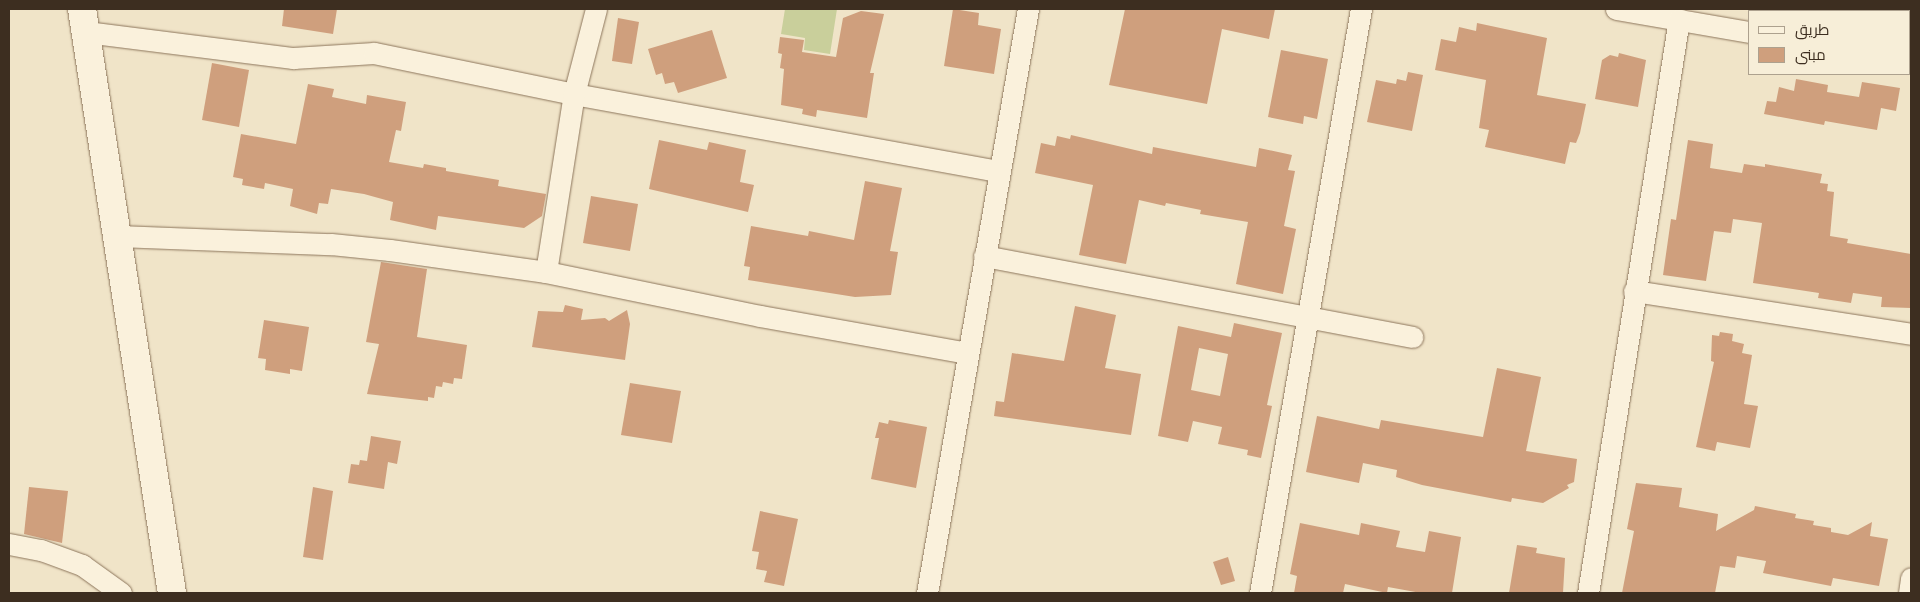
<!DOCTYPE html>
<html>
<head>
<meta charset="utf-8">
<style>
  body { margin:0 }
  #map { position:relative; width:1920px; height:602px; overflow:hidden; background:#f0e4c8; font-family:"Zilla Slab",Cairo,serif }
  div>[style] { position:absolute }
  .green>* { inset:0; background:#c9cf9b }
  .building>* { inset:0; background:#cf9f7d }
  .roads { filter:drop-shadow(0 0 1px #8d765c) drop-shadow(0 0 1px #8d765c) }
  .street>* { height:21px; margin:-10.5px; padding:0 10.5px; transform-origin:10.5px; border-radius:10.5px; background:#faf1dc }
  .secondary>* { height:28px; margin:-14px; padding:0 14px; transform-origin:14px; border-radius:14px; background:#faf1dc }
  span { translate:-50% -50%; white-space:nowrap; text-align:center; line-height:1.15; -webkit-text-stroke:4px #f7eed8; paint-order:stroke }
  .frame { position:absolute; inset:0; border:10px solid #3d2e20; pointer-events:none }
  .legend { position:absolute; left:1748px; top:10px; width:162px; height:65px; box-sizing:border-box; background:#f7eed8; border:1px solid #ada18e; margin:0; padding:6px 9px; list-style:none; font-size:15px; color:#3d2e20 }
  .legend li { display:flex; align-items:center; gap:10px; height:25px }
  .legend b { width:25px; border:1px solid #ada18e }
</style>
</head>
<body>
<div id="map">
  <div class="green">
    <i style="clip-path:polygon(785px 9px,837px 9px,830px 54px,804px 50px,805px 38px,781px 34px)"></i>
  </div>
  <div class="building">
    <i style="clip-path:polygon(284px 9px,337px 9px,333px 34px,282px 26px)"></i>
    <i style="clip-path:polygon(953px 9px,979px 13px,978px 25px,1001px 29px,994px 74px,944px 66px)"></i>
    <i style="clip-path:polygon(1125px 9px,1275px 9px,1269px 39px,1222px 29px,1207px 104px,1109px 85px)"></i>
    <i style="clip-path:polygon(861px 11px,884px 14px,870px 73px,874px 73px,867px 118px,817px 110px,816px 117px,802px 114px,803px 109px,781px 105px,784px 69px,780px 68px,782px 54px,778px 53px,780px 37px,804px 40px,802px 52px,836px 57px,843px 18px)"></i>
    <i style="clip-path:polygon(618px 18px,639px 22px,632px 64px,612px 61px)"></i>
    <i style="clip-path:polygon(1477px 23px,1547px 38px,1537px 95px,1586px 104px,1580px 133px,1576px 143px,1570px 142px,1565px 164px,1485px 147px,1489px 130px,1479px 128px,1486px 80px,1435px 70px,1441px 39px,1456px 42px,1459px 27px,1476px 31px)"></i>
    <i style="clip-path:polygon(712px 30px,727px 78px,678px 93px,674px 82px,665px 84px,662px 73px,656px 75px,648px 49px)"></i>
    <i style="clip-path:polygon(1281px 50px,1328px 59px,1317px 119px,1304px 116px,1303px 124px,1268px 117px)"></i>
    <i style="clip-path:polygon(1619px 53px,1646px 60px,1638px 107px,1595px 99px,1602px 60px,1610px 55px,1618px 57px)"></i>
    <i style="clip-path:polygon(212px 63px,249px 70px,239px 127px,202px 120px)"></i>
    <i style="clip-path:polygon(1408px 72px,1423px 75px,1412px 131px,1367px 122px,1376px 80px,1396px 84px,1397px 79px,1406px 81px)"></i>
    <i style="clip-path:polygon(1796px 79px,1828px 85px,1827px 92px,1859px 97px,1862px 82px,1900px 88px,1896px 111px,1881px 108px,1877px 130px,1825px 121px,1824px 125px,1764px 114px,1767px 101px,1776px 102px,1779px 87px,1794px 91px)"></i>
    <i style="clip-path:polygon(308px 84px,334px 89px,332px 97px,366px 104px,367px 95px,406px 102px,401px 131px,396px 130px,389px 162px,423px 168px,424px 164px,446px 168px,446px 171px,499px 180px,498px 186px,546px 194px,542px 216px,524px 228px,438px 216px,436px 230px,390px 220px,393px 202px,364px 194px,331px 189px,328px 204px,319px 203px,317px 214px,290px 206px,293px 189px,265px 183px,264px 189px,242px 185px,243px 179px,233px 177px,241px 134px,296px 144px)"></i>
    <i style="clip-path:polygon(1071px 135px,1152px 154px,1153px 147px,1256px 167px,1259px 148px,1292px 155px,1288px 170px,1295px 171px,1284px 226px,1296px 229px,1283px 294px,1236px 284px,1248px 222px,1200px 214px,1201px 210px,1166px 203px,1165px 206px,1139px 200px,1126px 264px,1079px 255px,1093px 185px,1035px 173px,1041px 143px,1055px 146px,1057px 136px,1070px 139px)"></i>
    <i style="clip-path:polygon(659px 140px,707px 150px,709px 142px,746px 150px,740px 182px,754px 185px,748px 212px,649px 189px)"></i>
    <i style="clip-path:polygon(1688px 140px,1713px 144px,1710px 168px,1742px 173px,1744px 164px,1765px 167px,1765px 164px,1822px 174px,1820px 183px,1828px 184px,1827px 191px,1834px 192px,1830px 236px,1848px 239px,1847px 243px,1911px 254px,1911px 308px,1881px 307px,1882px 297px,1853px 293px,1851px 303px,1818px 298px,1819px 293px,1753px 283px,1762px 223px,1733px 219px,1731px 233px,1714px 231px,1706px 281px,1663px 275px,1671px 219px,1676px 220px)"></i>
    <i style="clip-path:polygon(865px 181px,902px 188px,890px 251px,898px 252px,891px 295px,855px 297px,748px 280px,750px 267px,744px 266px,751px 226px,808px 236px,809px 231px,854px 240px)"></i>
    <i style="clip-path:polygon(591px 196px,638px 204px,630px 251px,583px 243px)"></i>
    <i style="clip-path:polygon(381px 262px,427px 269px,417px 337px,467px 345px,462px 379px,454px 378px,453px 384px,443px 382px,442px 387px,436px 386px,434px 398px,428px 397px,428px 401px,367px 394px,379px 344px,366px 342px)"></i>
    <i style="clip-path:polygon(565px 305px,583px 309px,581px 320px,605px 318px,609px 321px,627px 310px,630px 324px,625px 360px,532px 347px,538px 311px,563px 312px)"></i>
    <i style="clip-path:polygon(1075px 306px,1116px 315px,1105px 368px,1141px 374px,1131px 435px,994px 416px,996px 401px,1004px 402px,1012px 353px,1064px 361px)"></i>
    <i style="clip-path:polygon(264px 320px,309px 327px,302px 371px,290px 369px,290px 374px,265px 370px,266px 359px,258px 358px)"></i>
    <i style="clip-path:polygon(evenodd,1234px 323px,1282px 333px,1267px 405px,1272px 406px,1261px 458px,1247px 455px,1248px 450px,1218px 444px,1222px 427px,1193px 421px,1188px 442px,1158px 436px,1178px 326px,1231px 337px,1234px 323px,1199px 348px,1228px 354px,1220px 396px,1191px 390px,1199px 348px)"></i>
    <i style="clip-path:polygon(1720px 332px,1733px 334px,1732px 341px,1744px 344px,1742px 353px,1752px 355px,1744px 404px,1758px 406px,1750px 448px,1717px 442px,1715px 451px,1696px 447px,1714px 362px,1711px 361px,1712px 335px,1719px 336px)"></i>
    <i style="clip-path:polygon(1497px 368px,1541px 377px,1526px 451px,1577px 459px,1574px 482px,1567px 485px,1569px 488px,1543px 503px,1512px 498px,1511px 502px,1422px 485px,1396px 477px,1397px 470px,1363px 463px,1359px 483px,1306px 472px,1317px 416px,1379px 429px,1381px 420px,1483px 437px)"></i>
    <i style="clip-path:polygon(630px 383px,681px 391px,672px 443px,621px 435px)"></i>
    <i style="clip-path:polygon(889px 420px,927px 427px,916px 488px,871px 479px,879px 438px,875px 438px,879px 422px,888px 424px)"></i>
    <i style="clip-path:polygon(371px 436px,401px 441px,397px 464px,388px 462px,384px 489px,348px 483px,351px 464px,359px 465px,360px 460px,367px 461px)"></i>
    <i style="clip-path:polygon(1636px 483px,1682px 488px,1679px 507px,1718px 514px,1716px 531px,1754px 510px,1755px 506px,1796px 514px,1795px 518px,1814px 521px,1813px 525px,1831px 528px,1831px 532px,1848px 535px,1872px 522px,1870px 536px,1888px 539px,1879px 586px,1833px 578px,1831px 586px,1763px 573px,1766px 561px,1737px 556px,1735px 568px,1720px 566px,1715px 593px,1622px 593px,1634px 531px,1627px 529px)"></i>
    <i style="clip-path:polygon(29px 487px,68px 491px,62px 543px,24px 534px)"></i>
    <i style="clip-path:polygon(313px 487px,333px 491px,323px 560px,303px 557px)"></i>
    <i style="clip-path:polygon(760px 511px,798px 519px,784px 586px,764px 582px,767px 571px,756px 569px,759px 552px,752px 551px)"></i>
    <i style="clip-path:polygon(1300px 523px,1359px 535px,1361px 523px,1400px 531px,1396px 547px,1425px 552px,1429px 531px,1461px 537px,1452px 593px,1421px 593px,1388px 587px,1387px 593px,1345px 584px,1343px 593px,1294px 593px,1297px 576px,1290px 574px)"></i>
    <i style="clip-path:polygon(1517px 545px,1537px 548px,1536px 553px,1565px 558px,1563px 593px,1509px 593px)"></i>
    <i style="clip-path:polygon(1228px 557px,1235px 581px,1221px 585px,1213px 562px)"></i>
  </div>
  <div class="roads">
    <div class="street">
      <i style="left:1616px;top:9px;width:135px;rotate:9.8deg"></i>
      <i style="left:1872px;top:11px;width:2px;rotate:-63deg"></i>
      <i style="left:86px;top:32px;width:209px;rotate:7.2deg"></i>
      <i style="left:293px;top:58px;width:81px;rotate:-3.5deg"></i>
      <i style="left:374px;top:53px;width:204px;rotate:11.6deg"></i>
      <i style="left:574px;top:94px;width:432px;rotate:10.3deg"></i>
      <i style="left:1909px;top:61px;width:2px"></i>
      <i style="left:118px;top:236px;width:213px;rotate:2.2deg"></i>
      <i style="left:331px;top:244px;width:59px;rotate:5.8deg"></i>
      <i style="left:390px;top:250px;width:158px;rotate:8deg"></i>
      <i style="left:546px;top:272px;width:218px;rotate:11.6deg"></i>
      <i style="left:760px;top:316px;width:211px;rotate:10.1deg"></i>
      <i style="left:984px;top:256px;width:436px;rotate:10.7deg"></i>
      <i style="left:546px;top:272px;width:180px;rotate:-81.1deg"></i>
      <i style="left:574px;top:94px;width:88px;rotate:-75.5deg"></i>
      <i style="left:1634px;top:291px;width:280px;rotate:8.8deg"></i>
      <i style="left:9px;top:544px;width:33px;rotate:11deg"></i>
      <i style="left:41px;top:550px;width:44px;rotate:20.1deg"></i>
      <i style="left:82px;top:565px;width:48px;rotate:35.7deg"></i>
      <i style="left:927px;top:593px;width:593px;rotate:-80.19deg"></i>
      <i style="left:1260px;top:593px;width:593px;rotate:-80.19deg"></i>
      <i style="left:1588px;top:593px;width:581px;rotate:-80.99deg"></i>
      <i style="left:1909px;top:593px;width:15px;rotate:-82deg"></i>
    </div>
    <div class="secondary">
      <i style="left:82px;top:9px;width:591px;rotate:81.24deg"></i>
    </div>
  </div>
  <div class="frame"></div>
  <ul class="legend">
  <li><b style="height:6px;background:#faf1dc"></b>طريق</li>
  <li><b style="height:14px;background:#cf9f7d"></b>مبنى</li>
  </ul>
</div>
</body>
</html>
